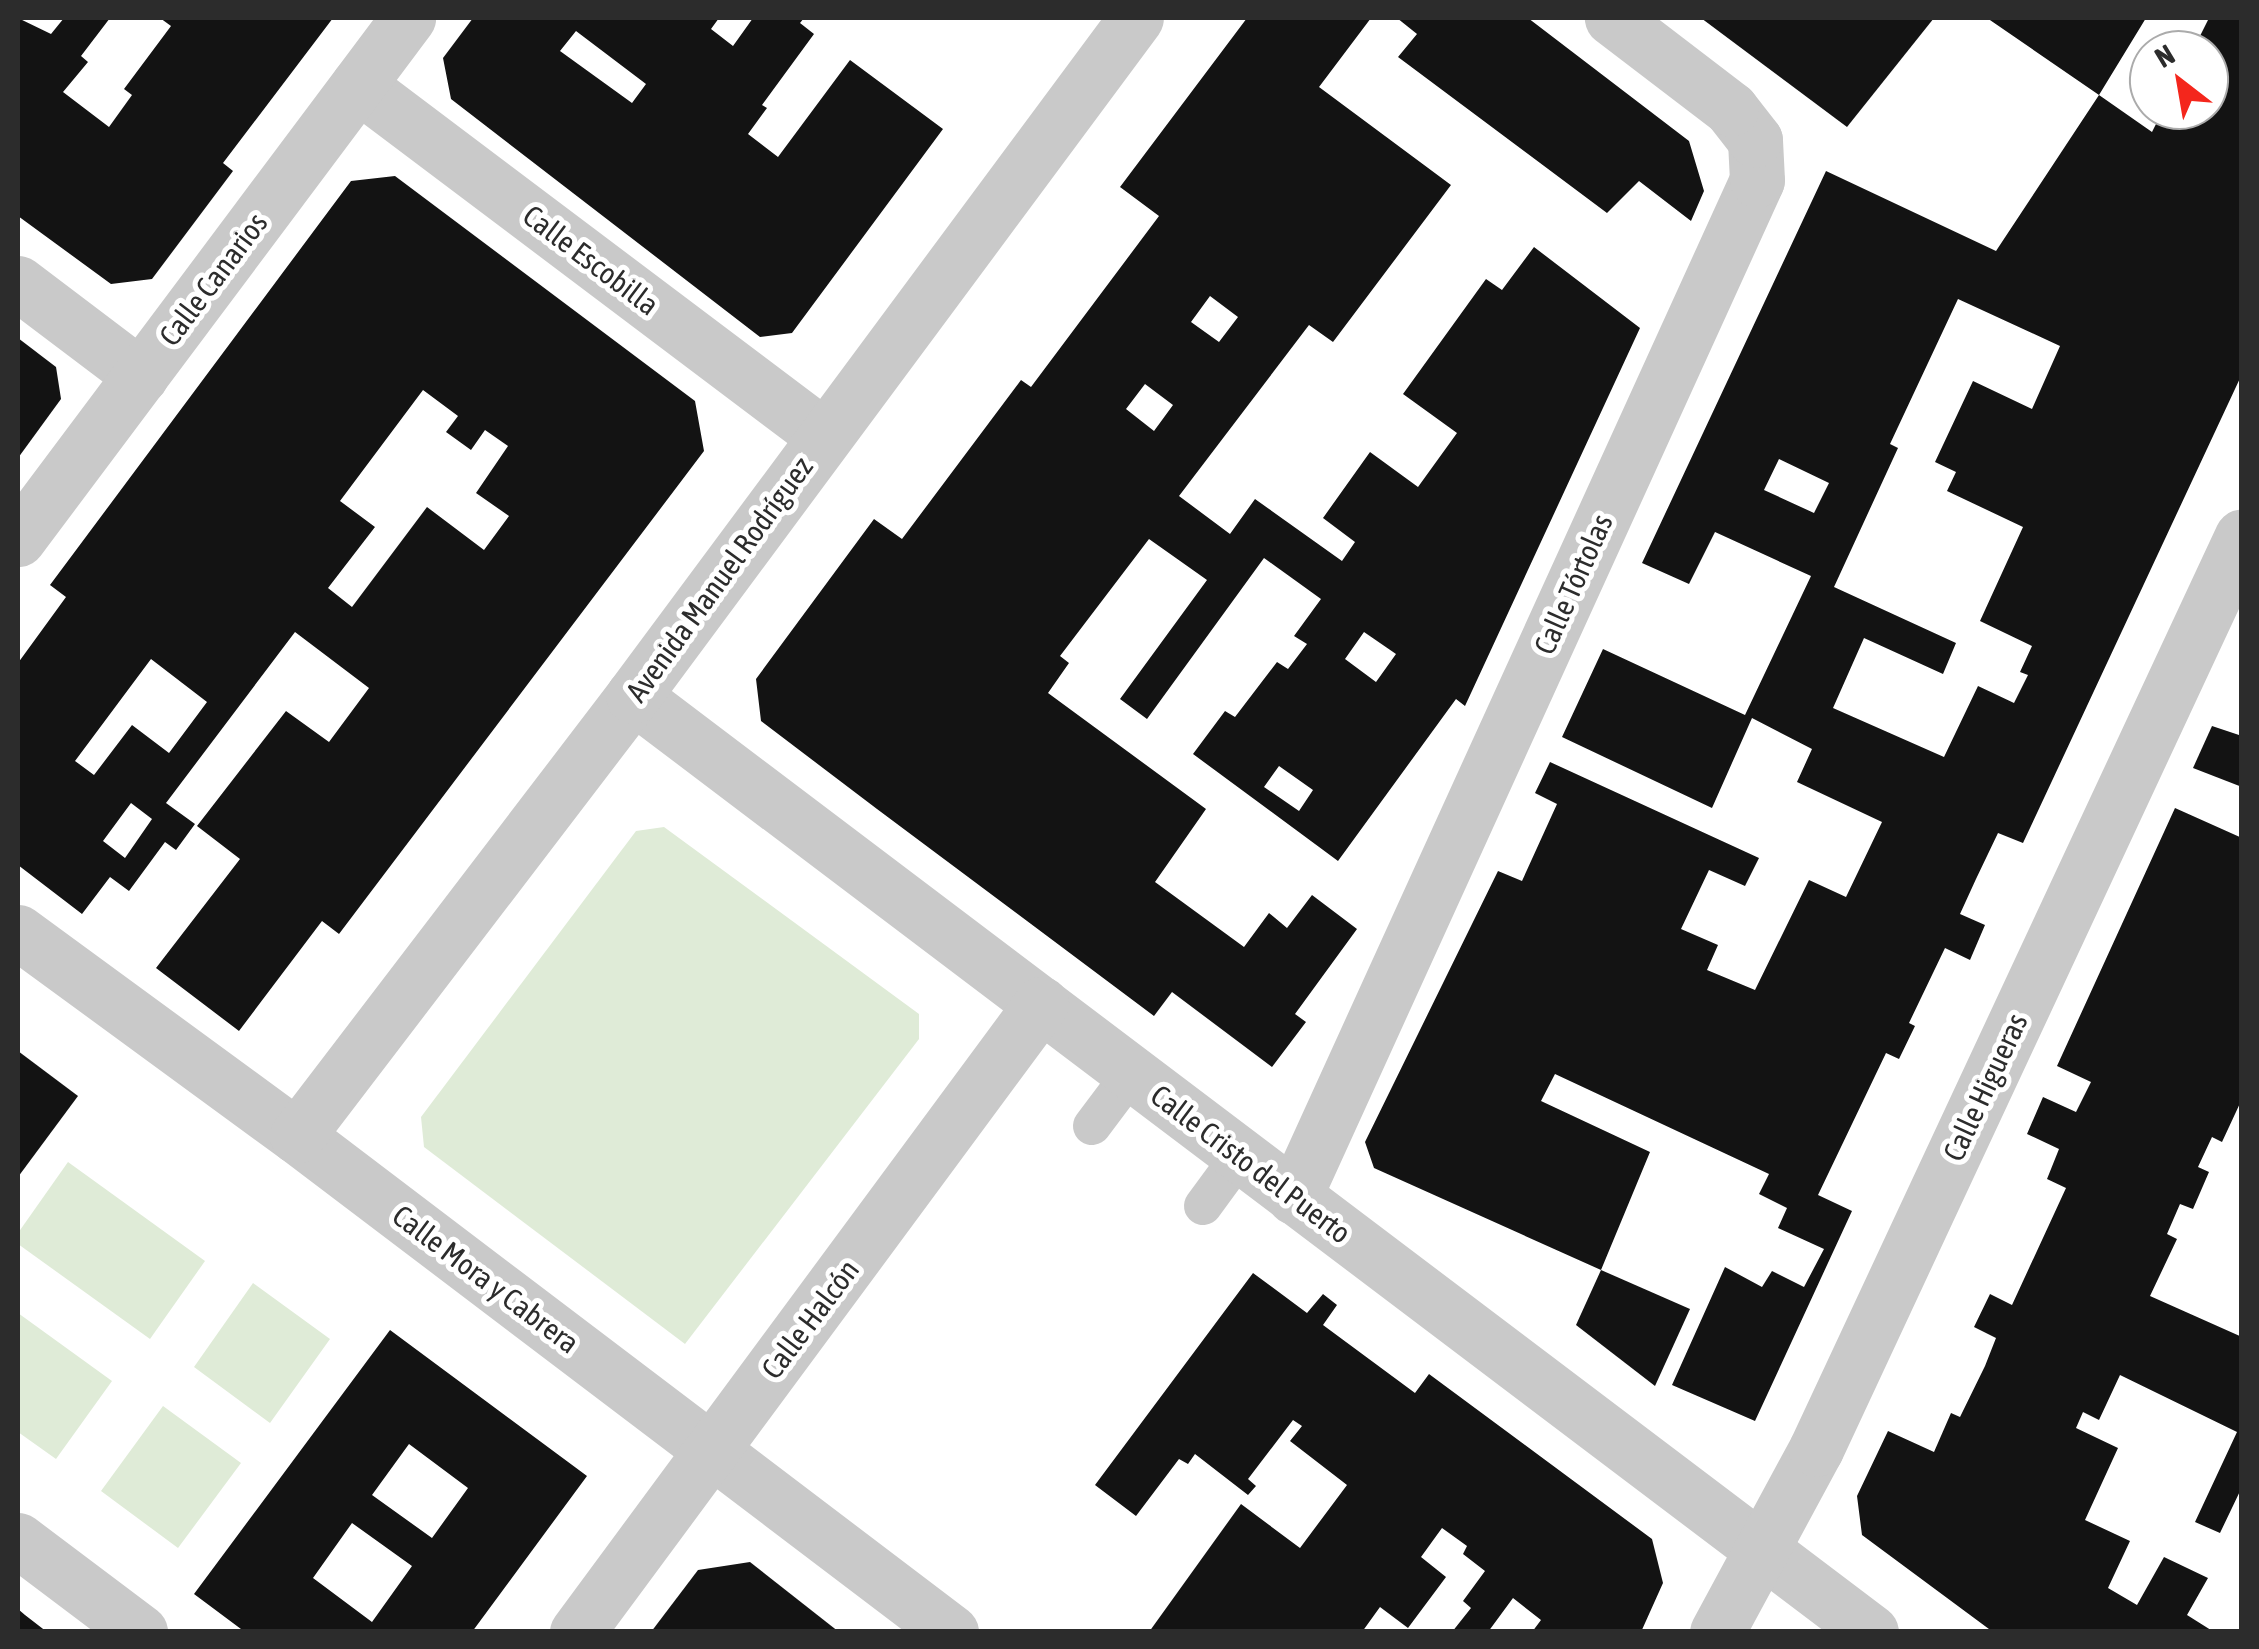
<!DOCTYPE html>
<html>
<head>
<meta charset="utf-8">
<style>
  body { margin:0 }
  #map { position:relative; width:2259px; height:1649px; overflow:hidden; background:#fff; font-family:"Asap Condensed",sans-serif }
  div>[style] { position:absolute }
  .green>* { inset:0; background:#dfebd7 }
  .building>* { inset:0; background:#131313 }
  .service>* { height:38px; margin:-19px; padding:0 19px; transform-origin:19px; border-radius:19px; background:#c9c9c9 }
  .minor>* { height:55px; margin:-27.5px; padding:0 27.5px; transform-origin:27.5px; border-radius:27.5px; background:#c9c9c9 }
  span { translate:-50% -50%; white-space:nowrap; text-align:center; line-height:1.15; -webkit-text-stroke:10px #fff; paint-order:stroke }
  .street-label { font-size:30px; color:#2c2c2c }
  .frame { position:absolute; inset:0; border:20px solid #2c2c2c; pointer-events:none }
  .north { position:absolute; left:2129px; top:30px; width:100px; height:100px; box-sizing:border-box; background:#fff; border:2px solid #ababab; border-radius:50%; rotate:329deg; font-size:28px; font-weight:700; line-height:40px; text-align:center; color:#2c2c2c }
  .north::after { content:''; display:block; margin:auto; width:35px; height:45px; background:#f4261c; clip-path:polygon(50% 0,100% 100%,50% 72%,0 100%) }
</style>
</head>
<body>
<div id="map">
  <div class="green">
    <i style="clip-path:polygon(664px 827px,919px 1014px,919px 1039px,685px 1344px,424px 1147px,421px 1117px,636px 831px)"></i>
    <i style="clip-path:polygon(68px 1162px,205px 1261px,150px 1339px,18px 1244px,18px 1233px)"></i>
    <i style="clip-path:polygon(253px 1283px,330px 1339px,270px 1423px,194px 1367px)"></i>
    <i style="clip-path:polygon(18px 1313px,112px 1381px,56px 1459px,18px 1432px)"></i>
    <i style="clip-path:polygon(163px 1406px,241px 1463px,178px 1548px,101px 1491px)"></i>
  </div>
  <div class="building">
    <i style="clip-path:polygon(18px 18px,51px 34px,64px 18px,110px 18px,81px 56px,88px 62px,63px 92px,109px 127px,132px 95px,124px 89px,171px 26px,160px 18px,333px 18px,223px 163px,233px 171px,152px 279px,111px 284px,18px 216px)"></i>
    <i style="clip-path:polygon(evenodd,473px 18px,719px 18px,711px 29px,733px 46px,753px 18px,804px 18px,800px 23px,814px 34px,762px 105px,767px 108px,748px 134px,778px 157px,850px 60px,943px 129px,792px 333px,760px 337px,451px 99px,443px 58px,473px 18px,576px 31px,646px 84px,632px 103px,560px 51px,576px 31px)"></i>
    <i style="clip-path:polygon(evenodd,1247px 18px,1371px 18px,1319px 87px,1451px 185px,1333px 342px,1309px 325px,1179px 496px,1230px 534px,1255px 499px,1342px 561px,1355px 542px,1323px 518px,1370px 452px,1418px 487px,1457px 433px,1403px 394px,1486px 279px,1502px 290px,1534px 247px,1640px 328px,1465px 706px,1456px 699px,1338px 861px,1193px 754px,1225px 711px,1235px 717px,1277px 662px,1288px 669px,1307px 644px,1294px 636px,1321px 599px,1264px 558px,1147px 719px,1120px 699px,1207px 580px,1149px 539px,1060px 656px,1069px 663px,1048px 693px,1206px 809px,1155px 882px,1244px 947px,1269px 913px,1287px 928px,1312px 895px,1357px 929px,1295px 1014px,1306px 1022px,1272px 1067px,1172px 992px,1154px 1016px,877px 809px,761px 721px,756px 679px,874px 519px,902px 539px,1021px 380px,1031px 387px,1159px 216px,1120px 187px,1247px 18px,1210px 296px,1238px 317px,1219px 342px,1191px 322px,1210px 296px,1247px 18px,1145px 384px,1173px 405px,1154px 431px,1126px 409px,1145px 384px,1247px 18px,1364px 632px,1396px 654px,1376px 682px,1345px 659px,1364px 632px,1247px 18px,1279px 766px,1313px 790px,1299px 811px,1264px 787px,1279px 766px)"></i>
    <i style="clip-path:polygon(1397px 18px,1528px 18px,1689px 141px,1704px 191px,1691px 221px,1639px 181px,1607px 213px,1398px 57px,1417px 34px)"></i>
    <i style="clip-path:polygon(1701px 18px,1934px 18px,1847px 127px)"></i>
    <i style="clip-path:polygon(evenodd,1987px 18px,2146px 18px,2099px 95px,2152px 132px,2163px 110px,2209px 110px,2209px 50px,2193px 50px,2209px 18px,2242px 18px,2242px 374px,2023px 843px,1998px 833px,1976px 879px,1960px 914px,1985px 925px,1970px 960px,1945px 948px,1909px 1023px,1915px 1026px,1899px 1059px,1886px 1053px,1818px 1195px,1852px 1211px,1755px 1421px,1672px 1385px,1725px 1267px,1762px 1287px,1772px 1271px,1804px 1287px,1824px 1249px,1778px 1228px,1787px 1208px,1759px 1194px,1769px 1174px,1555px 1074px,1541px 1101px,1650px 1152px,1601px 1270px,1374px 1168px,1365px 1142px,1498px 871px,1522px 881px,1557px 804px,1535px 793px,1550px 762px,1759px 858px,1745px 886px,1709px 870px,1681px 929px,1718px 945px,1707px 970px,1755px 990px,1809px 880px,1846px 897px,1882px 822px,1797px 782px,1812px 749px,1752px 718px,1712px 808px,1562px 737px,1603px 649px,1745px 715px,1811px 576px,1715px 532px,1689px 584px,1642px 563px,1826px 171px,1996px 251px,2099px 95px,1987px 18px,1958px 299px,2060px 346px,2032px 409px,1973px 381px,1935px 462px,1956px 472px,1947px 491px,2023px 527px,1980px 621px,2032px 646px,2020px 672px,2028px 675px,2014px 703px,1978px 686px,1944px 757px,1833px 708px,1864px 638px,1943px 674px,1956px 643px,1834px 587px,1898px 448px,1890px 444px,1958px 299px,1987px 18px,1779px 459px,1829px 483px,1814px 513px,1764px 490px,1779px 459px)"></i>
    <i style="clip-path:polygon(evenodd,395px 176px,695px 401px,704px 451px,339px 934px,322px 921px,239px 1031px,156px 968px,240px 859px,197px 826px,286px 711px,329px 742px,369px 688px,295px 632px,166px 803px,195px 824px,176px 850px,165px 842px,129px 891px,110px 877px,82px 914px,18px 865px,18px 663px,66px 597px,50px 585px,351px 181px,395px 176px,423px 390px,458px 416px,446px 432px,471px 450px,485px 430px,508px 446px,476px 493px,509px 516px,484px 550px,427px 507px,352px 607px,328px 588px,375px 527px,340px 501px,423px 390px,395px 176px,151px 659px,207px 702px,169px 753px,132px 725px,94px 775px,75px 761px,151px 659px,395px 176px,131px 803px,152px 819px,125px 858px,103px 841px,131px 803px)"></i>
    <i style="clip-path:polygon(18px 338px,56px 367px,61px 399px,18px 458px)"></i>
    <i style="clip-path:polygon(2212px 726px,2242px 736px,2242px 787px,2193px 768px)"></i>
    <i style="clip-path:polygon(2175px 808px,2242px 838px,2242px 1099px,2222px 1142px,2212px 1137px,2198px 1167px,2209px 1172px,2193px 1209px,2180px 1204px,2167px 1234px,2177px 1239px,2150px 1296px,2242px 1337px,2242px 1487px,2220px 1533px,2195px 1522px,2237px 1432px,2120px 1375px,2099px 1420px,2083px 1412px,2076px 1428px,2118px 1448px,2085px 1520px,2130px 1541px,2108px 1588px,2137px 1605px,2164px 1557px,2208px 1578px,2187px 1615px,2214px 1632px,1993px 1632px,1862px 1535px,1857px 1496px,1888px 1431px,1934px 1452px,1951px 1413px,1960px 1417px,1985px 1366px,1996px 1338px,1974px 1327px,1990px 1294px,2012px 1305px,2066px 1188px,2047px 1179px,2059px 1149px,2027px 1134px,2043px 1097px,2076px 1112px,2091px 1082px,2057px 1066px)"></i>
    <i style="clip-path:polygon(18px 1051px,78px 1096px,18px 1177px)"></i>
    <i style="clip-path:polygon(1601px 1270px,1690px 1309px,1655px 1386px,1576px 1325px)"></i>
    <i style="clip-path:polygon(1253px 1273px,1307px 1313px,1323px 1294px,1337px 1305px,1323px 1325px,1415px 1393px,1429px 1374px,1652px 1539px,1663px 1583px,1641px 1632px,1532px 1632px,1541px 1620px,1513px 1598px,1488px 1632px,1452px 1632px,1471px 1608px,1463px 1601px,1485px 1571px,1463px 1554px,1467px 1546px,1442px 1528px,1421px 1557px,1446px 1577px,1408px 1628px,1380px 1607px,1362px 1632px,1149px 1632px,1241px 1504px,1300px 1548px,1347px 1485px,1290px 1441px,1302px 1426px,1293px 1420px,1248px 1479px,1256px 1486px,1248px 1495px,1195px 1454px,1188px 1464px,1179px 1459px,1136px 1516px,1095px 1485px)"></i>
    <i style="clip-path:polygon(evenodd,390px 1330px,587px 1476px,472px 1632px,245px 1632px,194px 1594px,390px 1330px,409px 1444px,468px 1488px,432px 1538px,372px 1495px,409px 1444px,390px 1330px,352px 1523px,412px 1566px,372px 1622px,313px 1578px,352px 1523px)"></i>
    <i style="clip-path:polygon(750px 1562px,839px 1632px,651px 1632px,698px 1570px)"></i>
    <i style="clip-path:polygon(18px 1609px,25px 1615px,47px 1632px,18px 1632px)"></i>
  </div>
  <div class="service">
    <i style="left:1092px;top:1126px;width:65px;rotate:-53.1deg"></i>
    <i style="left:1203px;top:1206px;width:64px;rotate:-53.8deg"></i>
  </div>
  <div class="minor">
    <i style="left:358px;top:85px;width:583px;rotate:36.99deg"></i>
    <i style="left:18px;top:283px;width:154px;rotate:37.1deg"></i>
    <i style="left:18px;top:539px;width:651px;rotate:-53.18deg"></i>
    <i style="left:633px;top:696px;width:1552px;rotate:37.09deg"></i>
    <i style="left:18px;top:932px;width:346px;rotate:36.2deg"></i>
    <i style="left:297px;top:1136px;width:821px;rotate:37.18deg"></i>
    <i style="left:297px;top:1136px;width:554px;rotate:-52.63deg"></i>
    <i style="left:633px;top:696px;width:844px;rotate:-53.43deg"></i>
    <i style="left:1294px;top:1197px;width:1117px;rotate:-65.52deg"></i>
    <i style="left:1757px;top:180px;width:40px;rotate:-92.9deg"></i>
    <i style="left:1755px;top:140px;width:39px;rotate:-128deg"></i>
    <i style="left:1731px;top:109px;width:150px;rotate:-142.6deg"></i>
    <i style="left:18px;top:1540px;width:153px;rotate:37deg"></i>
    <i style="left:577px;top:1632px;width:781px;rotate:-53.54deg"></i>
    <i style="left:1717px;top:1632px;width:208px;rotate:-61.6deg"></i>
    <i style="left:1816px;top:1449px;width:1007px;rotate:-64.99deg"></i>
  </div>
  <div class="street-label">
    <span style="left:591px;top:260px;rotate:37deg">Calle Escobilla</span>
    <span style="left:213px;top:279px;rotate:-53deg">Calle Canarios</span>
    <span style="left:719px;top:579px;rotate:-54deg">Avenida Manuel Rodríguez</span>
    <span style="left:1573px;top:584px;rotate:-66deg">Calle Tórtolas</span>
    <span style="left:1985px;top:1087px;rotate:-65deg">Calle Higueras</span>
    <span style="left:1251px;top:1164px;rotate:37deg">Calle Cristo del Puerto</span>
    <span style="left:486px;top:1279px;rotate:37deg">Calle Mora y Cabrera</span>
    <span style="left:810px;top:1319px;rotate:-53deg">Calle Halcón</span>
  </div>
  <div class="frame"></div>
  <div class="north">N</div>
</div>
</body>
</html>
